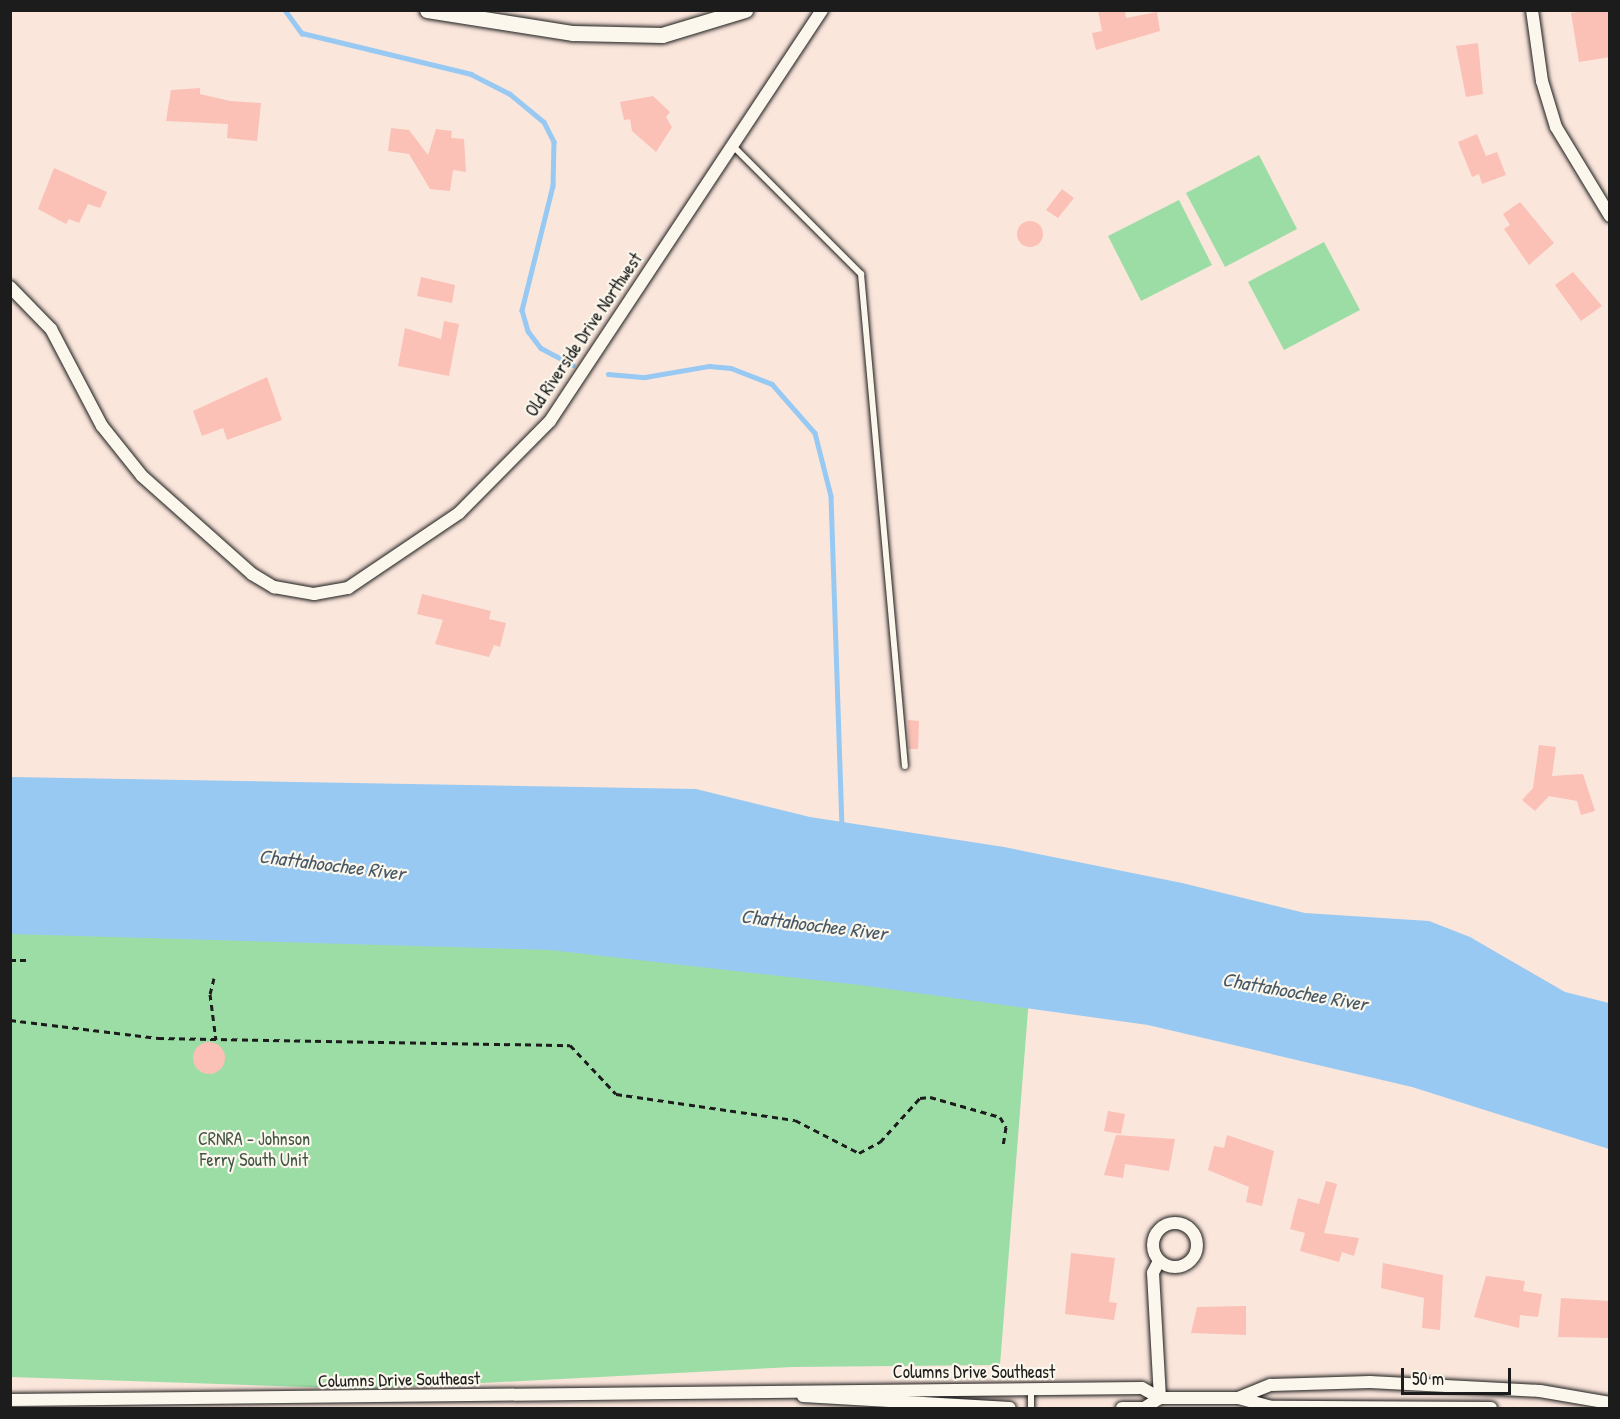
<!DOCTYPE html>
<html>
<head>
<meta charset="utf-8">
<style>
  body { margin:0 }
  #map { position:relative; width:1620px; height:1419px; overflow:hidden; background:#fbe6dc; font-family:"Patrick Hand",sans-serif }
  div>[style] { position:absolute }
  .green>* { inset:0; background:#9cdda6 }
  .water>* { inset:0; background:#97c9f3 }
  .stream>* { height:4.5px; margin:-2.25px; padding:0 2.25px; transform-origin:2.25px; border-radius:2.25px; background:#97c9f3 }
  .building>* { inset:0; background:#fbc0b6 }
  .round { border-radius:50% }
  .path>* { height:3px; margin-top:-1.5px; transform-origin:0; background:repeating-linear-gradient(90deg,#1c1c1c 0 6px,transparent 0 10.5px) }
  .roads { filter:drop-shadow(0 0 2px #1c1c1c) drop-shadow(0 0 2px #1c1c1c) }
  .service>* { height:6px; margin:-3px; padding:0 3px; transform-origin:3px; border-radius:3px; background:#fbf7ec }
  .minor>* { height:12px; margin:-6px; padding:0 6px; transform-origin:6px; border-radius:6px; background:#fbf7ec }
  .minor>.ring { margin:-6px; padding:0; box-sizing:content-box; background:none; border:12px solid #fbf7ec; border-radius:50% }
  .tertiary>* { height:15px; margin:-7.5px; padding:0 7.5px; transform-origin:7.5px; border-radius:7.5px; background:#fbf7ec }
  span { translate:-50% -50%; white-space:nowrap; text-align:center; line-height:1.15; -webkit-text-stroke:4.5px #fbf7ec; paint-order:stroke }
  .street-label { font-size:18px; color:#1c1c1c }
  .park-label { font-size:18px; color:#425645 }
  .water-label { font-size:20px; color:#475967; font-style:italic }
  .frame { position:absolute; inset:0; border:12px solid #1c1c1c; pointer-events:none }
  .scale { position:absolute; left:1401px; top:1368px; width:110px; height:27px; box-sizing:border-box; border:3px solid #1c1c1c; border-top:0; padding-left:8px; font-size:18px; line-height:21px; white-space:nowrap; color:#1c1c1c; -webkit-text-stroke:4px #fbf7ec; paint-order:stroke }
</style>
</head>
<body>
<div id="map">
  <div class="green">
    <i style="clip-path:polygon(1259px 155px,1297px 229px,1225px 267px,1186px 193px)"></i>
    <i style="clip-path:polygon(1179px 200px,1212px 265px,1141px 301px,1108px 236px)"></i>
    <i style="clip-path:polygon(1324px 242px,1360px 310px,1284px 350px,1248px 282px)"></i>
    <i style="clip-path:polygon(11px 901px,154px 906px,1029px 998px,1000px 1365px,793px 1367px,366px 1389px,11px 1377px)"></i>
  </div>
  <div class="water">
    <i style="clip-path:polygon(11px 777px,696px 789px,810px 817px,1004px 847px,1182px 883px,1305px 913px,1429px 921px,1470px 937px,1565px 992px,1609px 1003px,1609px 1149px,1412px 1087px,1148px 1025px,860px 985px,550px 950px,11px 934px)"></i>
  </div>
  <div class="stream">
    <i style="left:285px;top:10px;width:29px;rotate:54deg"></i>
    <i style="left:302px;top:33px;width:174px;rotate:13.6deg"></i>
    <i style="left:471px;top:74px;width:44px;rotate:27.1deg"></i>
    <i style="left:510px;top:94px;width:44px;rotate:39.5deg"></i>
    <i style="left:544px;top:122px;width:22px;rotate:63deg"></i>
    <i style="left:554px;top:142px;width:44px;rotate:91.3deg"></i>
    <i style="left:553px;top:186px;width:128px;rotate:104deg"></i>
    <i style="left:522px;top:310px;width:22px;rotate:74deg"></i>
    <i style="left:528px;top:331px;width:21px;rotate:53deg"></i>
    <i style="left:541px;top:348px;width:36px;rotate:28deg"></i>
    <i style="left:608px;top:374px;width:37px;rotate:5deg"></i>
    <i style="left:645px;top:377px;width:65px;rotate:-9.8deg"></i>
    <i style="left:709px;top:366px;width:22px;rotate:5deg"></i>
    <i style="left:731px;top:368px;width:44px;rotate:21.3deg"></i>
    <i style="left:772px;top:384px;width:65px;rotate:48.7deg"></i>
    <i style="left:815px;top:433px;width:65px;rotate:75.7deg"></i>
    <i style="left:831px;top:496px;width:330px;rotate:88.1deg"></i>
  </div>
  <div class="building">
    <i style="clip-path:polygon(1098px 10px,1125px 10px,1126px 18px,1157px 12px,1160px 31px,1096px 50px,1092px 33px,1102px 31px)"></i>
    <i style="clip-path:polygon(1588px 10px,1610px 10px,1610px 57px,1579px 62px,1571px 13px)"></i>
    <i style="clip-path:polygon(1478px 43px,1483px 94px,1466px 97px,1456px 46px)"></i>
    <i style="clip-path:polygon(200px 88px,200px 94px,230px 101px,261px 103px,257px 141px,227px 138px,228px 124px,166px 121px,171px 90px)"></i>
    <i style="clip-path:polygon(653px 96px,670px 112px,666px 117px,672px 127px,656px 152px,632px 131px,630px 119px,624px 120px,620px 102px)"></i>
    <i style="clip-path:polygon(391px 128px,409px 130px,428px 155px,436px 129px,452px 131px,451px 138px,464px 139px,466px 172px,453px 170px,450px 191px,430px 189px,409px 154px,388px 151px)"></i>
    <i style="clip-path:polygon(1477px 134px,1486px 156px,1497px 152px,1506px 175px,1482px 184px,1479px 174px,1472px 177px,1458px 142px)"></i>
    <i style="clip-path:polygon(54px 168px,107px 192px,100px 208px,88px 204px,79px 223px,69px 219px,66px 224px,38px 209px)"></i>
    <i style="clip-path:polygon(1062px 189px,1074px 198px,1058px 218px,1046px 210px)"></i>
    <i style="clip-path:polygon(1520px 202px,1554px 243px,1529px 265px,1504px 229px,1510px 225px,1503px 214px)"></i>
    <i class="round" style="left:1017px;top:221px;width:26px;height:26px"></i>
    <i style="clip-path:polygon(1573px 272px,1602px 306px,1581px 321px,1555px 285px)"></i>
    <i style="clip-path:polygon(421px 277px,455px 285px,452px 303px,417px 296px)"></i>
    <i style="clip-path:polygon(444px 321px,459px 324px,449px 376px,398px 366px,405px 328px,441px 339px)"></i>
    <i style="clip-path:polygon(267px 377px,282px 420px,227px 440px,223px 428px,202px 436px,193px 411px)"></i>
    <i style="clip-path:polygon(422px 594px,491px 611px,489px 619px,506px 623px,500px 647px,494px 645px,489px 657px,435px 644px,443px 620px,417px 614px)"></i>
    <i style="clip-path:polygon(908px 720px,919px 721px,918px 749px,909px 749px)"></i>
    <i style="clip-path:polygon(1539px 745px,1556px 747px,1552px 776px,1583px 774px,1595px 811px,1581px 815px,1577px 801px,1549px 796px,1535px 811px,1522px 800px,1533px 788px)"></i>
    <i class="round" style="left:193px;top:1042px;width:32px;height:32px"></i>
    <i style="clip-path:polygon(1108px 1111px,1125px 1114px,1121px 1134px,1104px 1131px)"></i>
    <i style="clip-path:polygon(1116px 1135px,1175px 1139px,1169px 1171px,1125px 1164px,1123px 1178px,1104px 1175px)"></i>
    <i style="clip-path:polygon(1227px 1135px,1274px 1151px,1262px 1206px,1246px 1202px,1249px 1187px,1208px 1170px,1214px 1146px,1224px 1148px)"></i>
    <i style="clip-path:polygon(1326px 1181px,1337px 1184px,1324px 1233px,1359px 1238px,1354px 1256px,1342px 1252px,1339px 1262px,1300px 1251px,1305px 1233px,1290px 1229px,1298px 1198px,1319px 1204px)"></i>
    <i style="clip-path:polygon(1071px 1253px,1115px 1258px,1109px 1302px,1117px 1303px,1114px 1320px,1065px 1314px)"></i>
    <i style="clip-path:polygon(1383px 1263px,1443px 1275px,1440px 1330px,1422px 1328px,1424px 1298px,1381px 1288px)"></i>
    <i style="clip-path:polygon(1486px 1276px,1525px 1281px,1523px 1291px,1542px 1294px,1538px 1317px,1520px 1315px,1519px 1328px,1474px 1317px)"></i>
    <i style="clip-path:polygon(1561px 1298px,1610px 1301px,1610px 1338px,1558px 1337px)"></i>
    <i style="clip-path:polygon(1246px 1306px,1246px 1335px,1191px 1333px,1197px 1307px)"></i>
  </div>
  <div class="path">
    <i style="left:10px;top:960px;width:17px"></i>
    <i style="left:214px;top:978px;width:16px;rotate:104deg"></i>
    <i style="left:210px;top:994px;width:46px;rotate:82.6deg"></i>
    <i style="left:10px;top:1020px;width:149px;rotate:6.9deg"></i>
    <i style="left:158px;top:1038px;width:412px;rotate:1deg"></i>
    <i style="left:570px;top:1045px;width:67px;rotate:46.8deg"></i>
    <i style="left:616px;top:1094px;width:181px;rotate:8.3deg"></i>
    <i style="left:795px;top:1120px;width:72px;rotate:27.3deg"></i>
    <i style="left:859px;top:1153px;width:24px;rotate:-28deg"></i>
    <i style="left:880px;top:1142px;width:59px;rotate:-47.7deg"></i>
    <i style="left:920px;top:1098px;width:10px;rotate:-6deg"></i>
    <i style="left:930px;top:1097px;width:73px;rotate:15.9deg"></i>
    <i style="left:1000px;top:1117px;width:12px;rotate:59deg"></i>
    <i style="left:1006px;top:1127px;width:20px;rotate:99deg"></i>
  </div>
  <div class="roads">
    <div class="service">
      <i style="left:733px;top:146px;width:181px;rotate:45deg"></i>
      <i style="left:861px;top:274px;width:494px;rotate:84.9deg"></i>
      <i style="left:1031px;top:1408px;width:18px;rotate:-90deg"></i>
    </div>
    <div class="minor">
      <i style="left:1532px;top:10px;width:72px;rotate:82deg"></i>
      <i style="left:1542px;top:81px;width:48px;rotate:73.1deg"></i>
      <i style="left:1556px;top:127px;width:104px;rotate:58.8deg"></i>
      <i style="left:10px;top:287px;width:59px;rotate:45.7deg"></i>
      <i style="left:51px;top:329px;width:110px;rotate:62.3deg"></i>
      <i style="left:102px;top:426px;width:64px;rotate:51.3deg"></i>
      <i style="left:142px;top:476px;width:147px;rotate:41.7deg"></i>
      <i style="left:252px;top:574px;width:26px;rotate:31deg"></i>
      <i style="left:274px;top:587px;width:41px;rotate:9.9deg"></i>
      <i style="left:314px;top:594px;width:35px;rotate:-10deg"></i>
      <i style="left:348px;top:588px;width:134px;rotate:-34deg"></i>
      <i style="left:459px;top:513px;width:129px;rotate:-45.3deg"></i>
      <i style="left:550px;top:421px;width:493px;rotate:-56.5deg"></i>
      <i class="ring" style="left:1153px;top:1223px;width:32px;height:32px"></i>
      <i style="left:1159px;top:1261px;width:13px;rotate:117deg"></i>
      <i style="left:1153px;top:1273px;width:125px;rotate:86.8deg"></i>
      <i style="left:803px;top:1396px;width:207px;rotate:3.3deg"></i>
      <i style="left:10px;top:1400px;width:1132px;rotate:-0.61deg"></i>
      <i style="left:1142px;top:1388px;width:21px;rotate:29deg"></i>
      <i style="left:1160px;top:1398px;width:78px"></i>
      <i style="left:1122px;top:1408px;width:22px"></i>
      <i style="left:1144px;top:1408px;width:19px;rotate:-32deg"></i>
      <i style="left:1491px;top:1408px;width:219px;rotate:-179.7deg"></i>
      <i style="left:1272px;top:1407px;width:35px;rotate:-165deg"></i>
      <i style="left:1238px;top:1398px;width:35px;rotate:-22deg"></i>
      <i style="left:1271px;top:1385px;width:99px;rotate:-1.7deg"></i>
      <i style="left:1370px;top:1382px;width:170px;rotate:3deg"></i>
      <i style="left:1540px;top:1391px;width:71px;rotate:9.7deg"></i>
    </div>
    <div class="tertiary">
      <i style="left:427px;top:10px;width:148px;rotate:9deg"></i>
      <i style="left:573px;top:33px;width:89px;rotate:1.3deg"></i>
      <i style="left:662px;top:35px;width:87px;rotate:-16.8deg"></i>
    </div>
  </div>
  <div class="street-label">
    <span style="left:584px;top:335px;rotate:-56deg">Old Riverside Drive Northwest</span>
    <span style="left:974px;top:1372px">Columns Drive Southeast</span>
    <span style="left:399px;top:1380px;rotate:-1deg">Columns Drive Southeast</span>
  </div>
  <div class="park-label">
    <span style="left:254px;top:1150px">CRNRA - Johnson<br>Ferry South Unit</span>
  </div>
  <div class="water-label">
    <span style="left:332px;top:864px;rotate:7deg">Chattahoochee River</span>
    <span style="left:814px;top:924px;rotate:7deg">Chattahoochee River</span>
    <span style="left:1295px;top:991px;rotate:10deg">Chattahoochee River</span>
  </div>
  <div class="frame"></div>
  <div class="scale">50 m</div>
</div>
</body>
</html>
